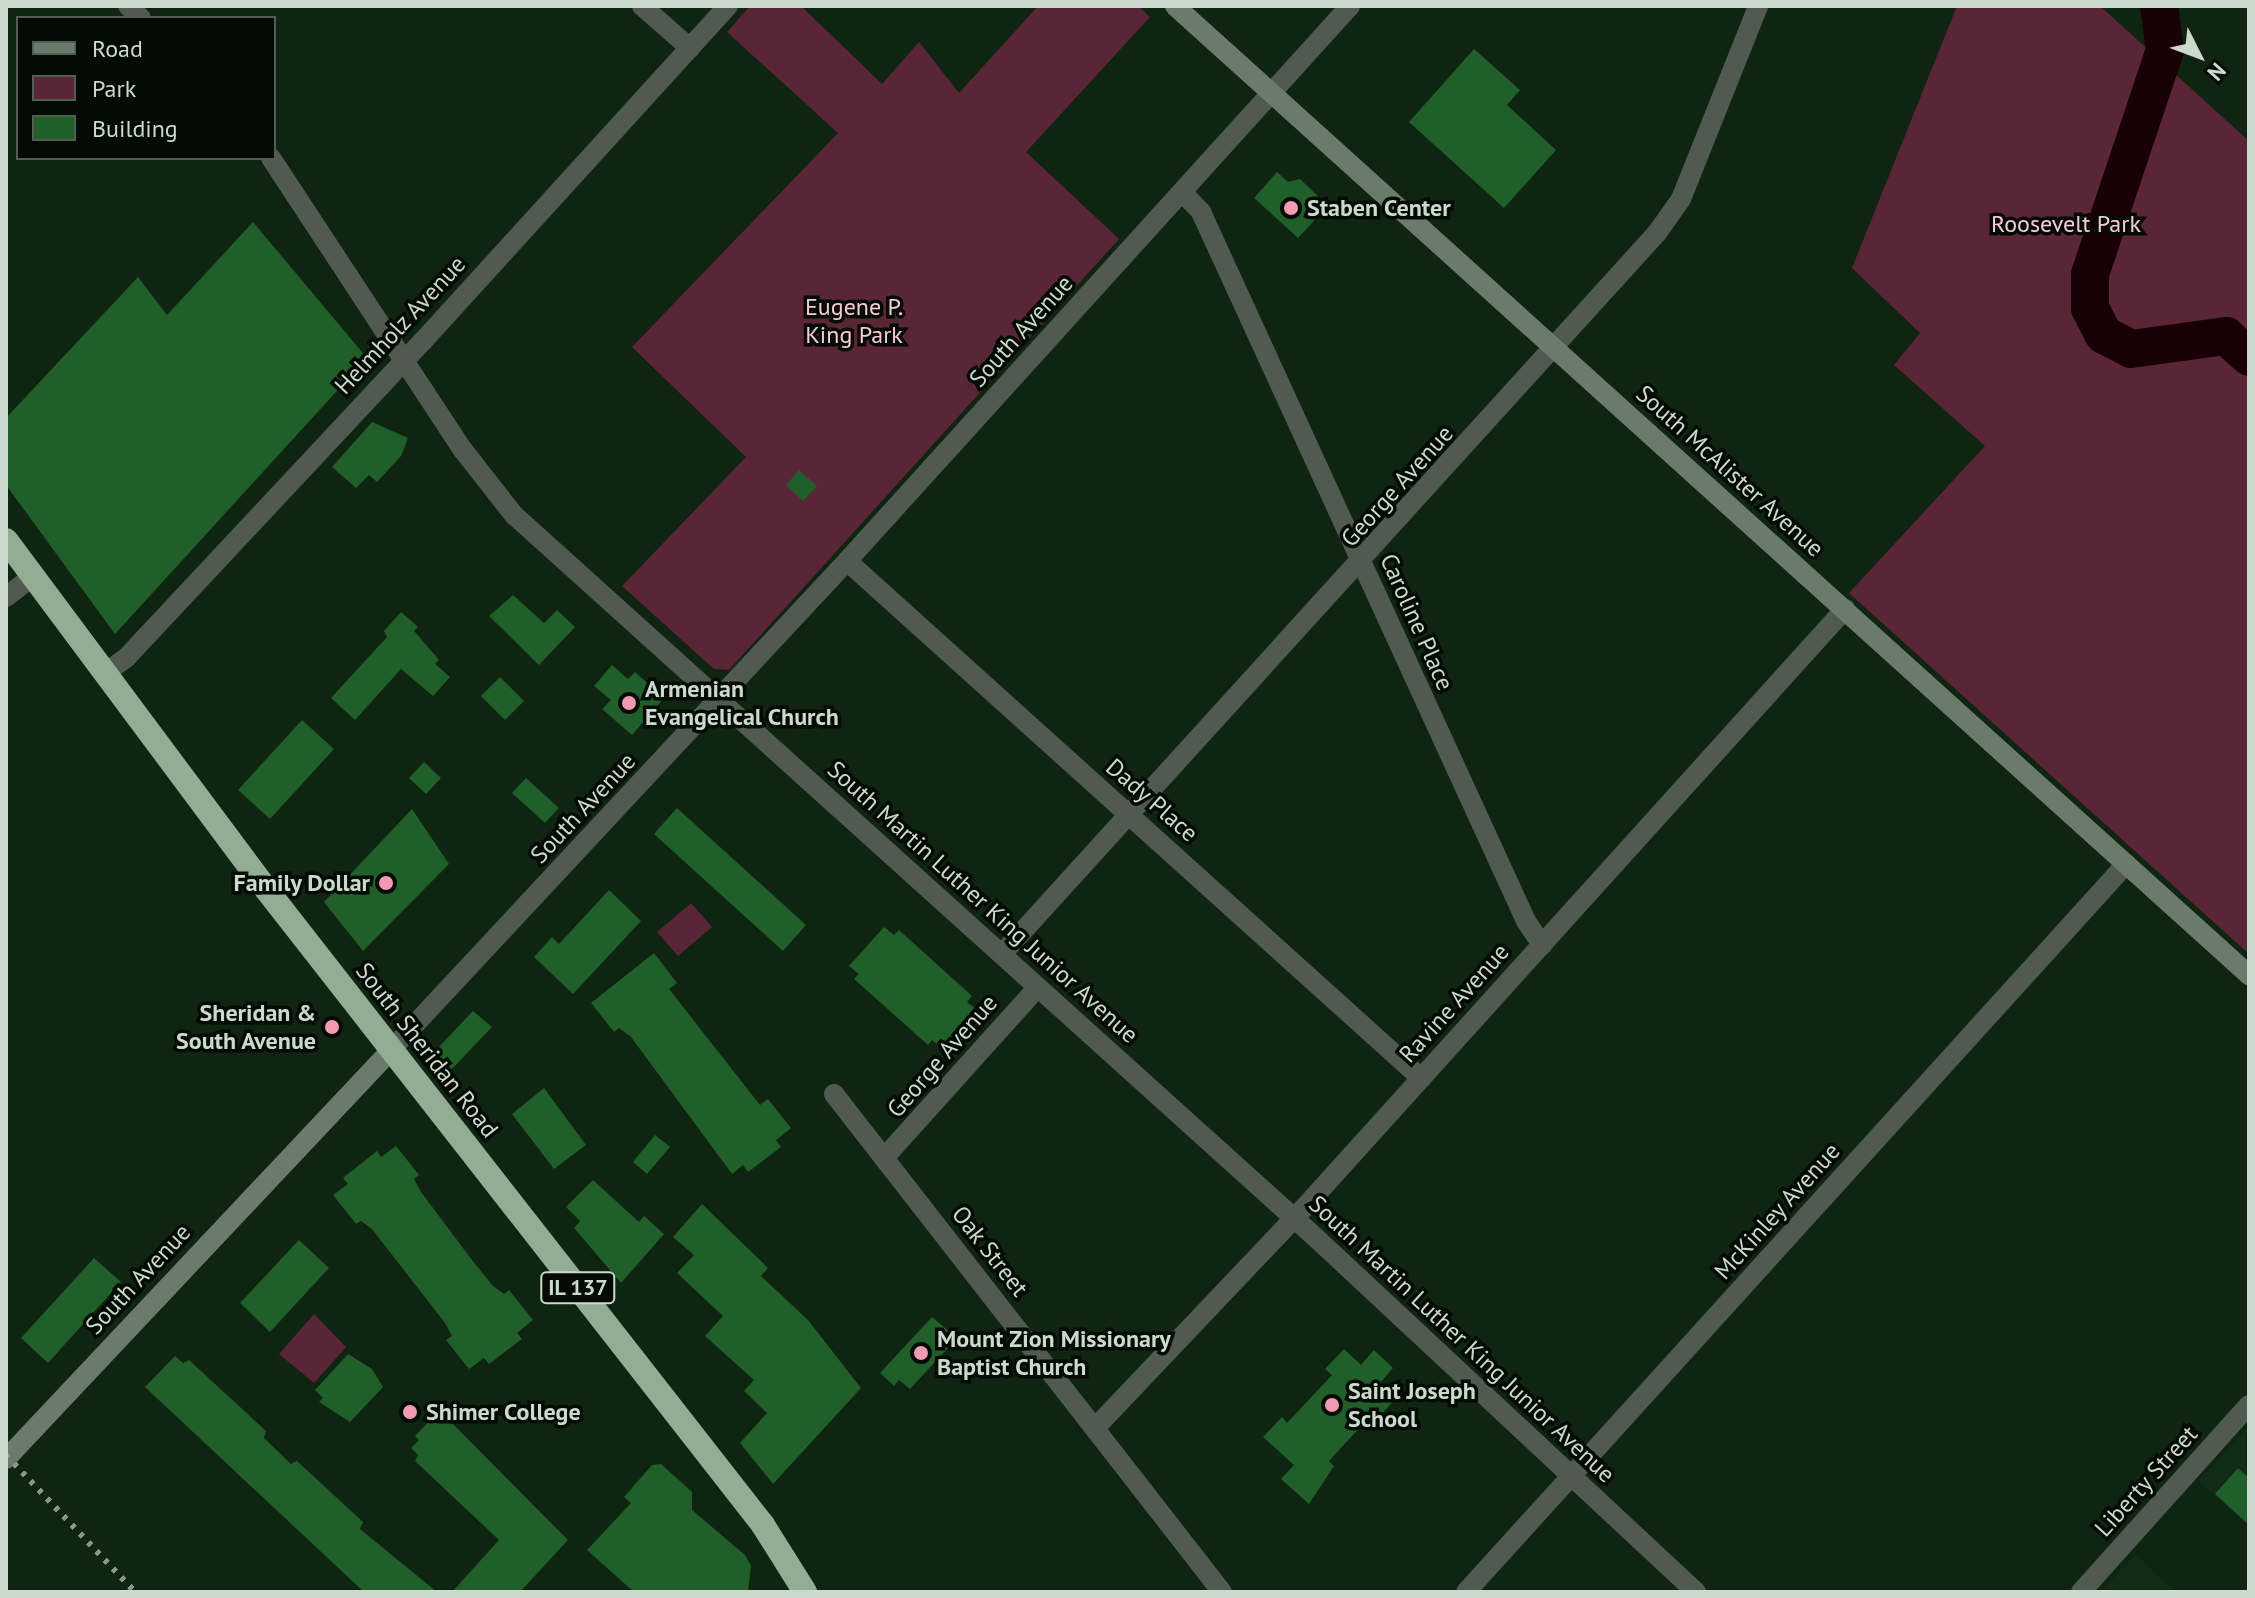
<!DOCTYPE html>
<html>
<head>
<meta charset="utf-8">
<style>
  body { margin:0 }
  #map { position:relative; width:2255px; height:1598px; overflow:hidden; background:#0f2411; font-family:"PT Sans",sans-serif }
  div>[style] { position:absolute }
  .built>* { inset:0; background:#112c14 }
  .green>* { inset:0; background:#5b2538 }
  .river>* { height:38px; margin:-19px; padding:0 19px; transform-origin:19px; border-radius:19px; background:#180006 }
  .building>* { inset:0; background:#205f29 }
  .street>* { height:20px; margin:-10px; padding:0 10px; transform-origin:10px; border-radius:10px; background:#505a50 }
  .secondary>* { height:20px; margin:-10px; padding:0 10px; transform-origin:10px; border-radius:10px; background:#6b7b6b }
  .highway>* { height:24px; margin:-12px; padding:0 12px; transform-origin:12px; border-radius:12px; background:#93ad94 }
  .rail>* { height:6px; margin-top:-3px; transform-origin:0; background:repeating-linear-gradient(90deg,#879889 0 4px,transparent 0 12px) }
  .dots>* { width:22px; height:22px; translate:-50% -50%; box-sizing:border-box; border:4px solid #040b04; border-radius:50% }
  span { translate:-50% -50%; white-space:nowrap; text-align:center; line-height:1.15; -webkit-text-stroke:7px #040b04; paint-order:stroke }
  .shield-label span { padding:2px 6px; background:#040b04; border:2px solid; border-radius:6px; -webkit-text-stroke-width:0 }
  .shield-label { font-size:22px; color:#ccdacd; font-weight:700 }
  .poi-label { font-size:24px; color:#ccdacd; font-weight:700 }
  .left { translate:0 -50%; text-align:left }
  .right { translate:-100% -50%; text-align:right }
  .park-label { font-size:24px; color:#f8cad6 }
  .street-label { font-size:24px; color:#ccdacd }
  .frame { position:absolute; inset:0; border:8px solid #ccdacd; pointer-events:none }
  .legend { position:absolute; left:16px; top:16px; width:260px; height:144px; box-sizing:border-box; background:#040b04; border:2px solid #545e54; margin:0; padding:10px 14px; list-style:none; font-size:24px; color:#ccdacd }
  .legend li { display:flex; align-items:center; gap:16px; height:40px }
  .legend b { width:40px; border:2px solid #545e54 }
  .north { position:absolute; left:2159px; top:16px; width:80px; height:80px; -webkit-text-stroke:6px #040b04; paint-order:stroke; rotate:132deg; font-size:22px; font-weight:700; line-height:32px; text-align:center; color:#ccdacd }
  .north::after { content:''; display:block; margin:auto; width:28px; height:36px; background:#ccdacd; clip-path:polygon(50% 0,100% 100%,50% 72%,0 100%) }
</style>
</head>
<body>
<div id="map">
  <div class="built">
    <i style="clip-path:polygon(2249px 1426px,2249px 1527px,2199px 1481px)"></i>
    <i style="clip-path:polygon(2135px 1554px,2176px 1592px,2100px 1592px)"></i>
  </div>
  <div class="green">
    <i style="clip-path:polygon(750px 6px,801px 6px,882px 84px,919px 42px,959px 93px,1038px 6px,1138px 6px,1150px 17px,1026px 152px,1119px 239px,729px 670px,714px 669px,622px 586px,746px 457px,632px 347px,838px 133px,727px 32px)"></i>
    <i style="clip-path:polygon(1957px 6px,2100px 6px,2249px 141px,2249px 954px,1849px 593px,1985px 446px,1894px 365px,1920px 333px,1852px 268px)"></i>
    <i style="clip-path:polygon(691px 903px,712px 927px,678px 956px,657px 932px)"></i>
    <i style="clip-path:polygon(314px 1314px,346px 1347px,314px 1383px,279px 1354px)"></i>
  </div>
  <div class="river">
    <i style="left:2159px;top:6px;width:44px;rotate:82.2deg"></i>
    <i style="left:2165px;top:50px;width:236px;rotate:108.5deg"></i>
    <i style="left:2090px;top:274px;width:34px;rotate:90deg"></i>
    <i style="left:2090px;top:308px;width:30px;rotate:63deg"></i>
    <i style="left:2104px;top:335px;width:30px;rotate:27deg"></i>
    <i style="left:2131px;top:349px;width:96px;rotate:-7.8deg"></i>
    <i style="left:2226px;top:336px;width:31px;rotate:42deg"></i>
  </div>
  <div class="building">
    <i style="clip-path:polygon(1474px 49px,1520px 90px,1507px 105px,1556px 150px,1504px 208px,1409px 122px)"></i>
    <i style="clip-path:polygon(1277px 172px,1288px 182px,1300px 179px,1318px 196px,1312px 203px,1322px 212px,1298px 238px,1254px 198px)"></i>
    <i style="clip-path:polygon(253px 222px,367px 358px,115px 634px,6px 485px,6px 418px,138px 277px,167px 315px)"></i>
    <i style="clip-path:polygon(372px 422px,408px 438px,401px 456px,377px 482px,369px 475px,356px 488px,332px 467px)"></i>
    <i style="clip-path:polygon(799px 470px,817px 486px,803px 501px,786px 485px)"></i>
    <i style="clip-path:polygon(513px 595px,544px 623px,557px 610px,575px 627px,539px 665px,489px 616px)"></i>
    <i style="clip-path:polygon(401px 612px,418px 627px,414px 631px,439px 660px,435px 664px,450px 677px,433px 696px,401px 669px,355px 720px,331px 698px,387px 637px,384px 631px)"></i>
    <i style="clip-path:polygon(612px 665px,628px 679px,635px 672px,664px 698px,632px 735px,602px 709px,611px 700px,594px 686px)"></i>
    <i style="clip-path:polygon(500px 677px,524px 701px,505px 720px,481px 696px)"></i>
    <i style="clip-path:polygon(302px 720px,334px 749px,270px 819px,238px 790px)"></i>
    <i style="clip-path:polygon(424px 762px,441px 778px,426px 794px,409px 778px)"></i>
    <i style="clip-path:polygon(526px 778px,559px 808px,545px 823px,512px 793px)"></i>
    <i style="clip-path:polygon(677px 808px,806px 925px,783px 951px,654px 834px)"></i>
    <i style="clip-path:polygon(412px 809px,449px 864px,363px 951px,324px 902px)"></i>
    <i style="clip-path:polygon(609px 890px,641px 921px,573px 994px,534px 957px,552px 937px,559px 944px)"></i>
    <i style="clip-path:polygon(884px 927px,894px 935px,899px 930px,972px 996px,967px 1002px,977px 1010px,941px 1048px,932px 1040px,928px 1045px,854px 979px,859px 974px,849px 966px)"></i>
    <i style="clip-path:polygon(654px 953px,677px 983px,669px 989px,760px 1105px,768px 1099px,791px 1128px,776px 1140px,781px 1147px,748px 1172px,743px 1165px,732px 1174px,631px 1037px,619px 1028px,614px 1032px,591px 1003px)"></i>
    <i style="clip-path:polygon(473px 1011px,492px 1027px,449px 1072px,434px 1052px)"></i>
    <i style="clip-path:polygon(544px 1088px,586px 1145px,554px 1169px,512px 1114px)"></i>
    <i style="clip-path:polygon(655px 1135px,670px 1147px,647px 1174px,633px 1162px)"></i>
    <i style="clip-path:polygon(396px 1146px,419px 1175px,414px 1179px,421px 1192px,472px 1260px,493px 1286px,504px 1294px,509px 1290px,533px 1320px,517px 1333px,522px 1339px,489px 1364px,484px 1358px,469px 1369px,446px 1340px,452px 1336px,445px 1323px,372px 1229px,361px 1221px,356px 1224px,333px 1195px,348px 1184px,343px 1178px,377px 1151px,381px 1157px)"></i>
    <i style="clip-path:polygon(593px 1180px,639px 1222px,644px 1216px,664px 1234px,621px 1283px,574px 1228px,580px 1221px,566px 1207px)"></i>
    <i style="clip-path:polygon(702px 1204px,768px 1268px,761px 1276px,808px 1320px,861px 1388px,773px 1484px,740px 1443px,767px 1413px,744px 1391px,754px 1380px,705px 1336px,723px 1316px,677px 1273px,694px 1255px,673px 1237px)"></i>
    <i style="clip-path:polygon(299px 1240px,329px 1268px,270px 1332px,240px 1303px)"></i>
    <i style="clip-path:polygon(94px 1258px,121px 1282px,48px 1363px,21px 1338px)"></i>
    <i style="clip-path:polygon(932px 1317px,957px 1338px,910px 1389px,899px 1380px,894px 1386px,880px 1373px)"></i>
    <i style="clip-path:polygon(1344px 1349px,1361px 1365px,1374px 1350px,1393px 1368px,1380px 1383px,1396px 1398px,1379px 1417px,1374px 1412px,1329px 1461px,1334px 1466px,1309px 1504px,1281px 1479px,1294px 1465px,1263px 1437px,1282px 1417px,1287px 1423px,1332px 1375px,1325px 1369px)"></i>
    <i style="clip-path:polygon(348px 1354px,372px 1369px,383px 1387px,350px 1422px,319px 1402px,323px 1398px,315px 1390px)"></i>
    <i style="clip-path:polygon(175px 1356px,183px 1363px,189px 1360px,214px 1383px,266px 1431px,264px 1438px,291px 1464px,297px 1461px,363px 1522px,360px 1529px,437px 1592px,364px 1592px,145px 1387px)"></i>
    <i style="clip-path:polygon(443px 1414px,568px 1540px,520px 1592px,452px 1592px,499px 1540px,415px 1461px,418px 1455px,411px 1448px,419px 1440px,415px 1436px,435px 1415px)"></i>
    <i style="clip-path:polygon(661px 1464px,692px 1492px,692px 1510px,745px 1555px,751px 1566px,748px 1592px,634px 1592px,587px 1550px,631px 1503px,624px 1497px,652px 1465px)"></i>
    <i style="clip-path:polygon(2238px 1468px,2249px 1478px,2249px 1525px,2215px 1494px)"></i>
  </div>
  <div class="street">
    <i style="left:128px;top:6px;width:18px;rotate:43deg"></i>
    <i style="left:642px;top:6px;width:64px;rotate:41.2deg"></i>
    <i style="left:271px;top:158px;width:349px;rotate:56.7deg"></i>
    <i style="left:463px;top:450px;width:83px;rotate:51.9deg"></i>
    <i style="left:514px;top:515px;width:1078px;rotate:42.03deg"></i>
    <i style="left:1315px;top:1237px;width:521px;rotate:42.98deg"></i>
    <i style="left:1182px;top:192px;width:28px;rotate:46deg"></i>
    <i style="left:1201px;top:212px;width:780px;rotate:65.37deg"></i>
    <i style="left:1526px;top:921px;width:29px;rotate:56deg"></i>
    <i style="left:847px;top:561px;width:773px;rotate:42.01deg"></i>
    <i style="left:6px;top:597px;width:34px;rotate:-38deg"></i>
    <i style="left:104px;top:674px;width:29px;rotate:-36deg"></i>
    <i style="left:127px;top:657px;width:433px;rotate:-46.9deg"></i>
    <i style="left:423px;top:341px;width:453px;rotate:-47.7deg"></i>
    <i style="left:1002px;top:954px;width:974px;rotate:-47.75deg"></i>
    <i style="left:1657px;top:233px;width:42px;rotate:-54.8deg"></i>
    <i style="left:1681px;top:199px;width:208px;rotate:-68.2deg"></i>
    <i style="left:391px;top:1050px;width:669px;rotate:-47deg"></i>
    <i style="left:847px;top:561px;width:749px;rotate:-47.81deg"></i>
    <i style="left:834px;top:1094px;width:631px;rotate:52.08deg"></i>
    <i style="left:884px;top:1158px;width:230px;rotate:-48deg"></i>
    <i style="left:1096px;top:1427px;width:315px;rotate:-46.5deg"></i>
    <i style="left:1313px;top:1198px;width:794px;rotate:-47.91deg"></i>
    <i style="left:1466px;top:1592px;width:983px;rotate:-47.8deg"></i>
    <i style="left:2081px;top:1592px;width:251px;rotate:-48.1deg"></i>
  </div>
  <div class="secondary">
    <i style="left:1175px;top:6px;width:1447px;rotate:42.06deg"></i>
    <i style="left:6px;top:1459px;width:562px;rotate:-46.73deg"></i>
  </div>
  <div class="highway">
    <i style="left:6px;top:540px;width:435px;rotate:53.3deg"></i>
    <i style="left:266px;top:889px;width:807px;rotate:51.99deg"></i>
    <i style="left:763px;top:1525px;width:79px;rotate:57.9deg"></i>
  </div>
  <div class="rail">
    <i style="left:6px;top:1455px;width:188px;rotate:46.7deg"></i>
  </div>
  <div class="dots">
    <i style="left:1291px;top:208px;background:#f09ab4"></i>
    <i style="left:629px;top:703px;background:#f09ab4"></i>
    <i style="left:386px;top:883px;background:#f09ab4"></i>
    <i style="left:332px;top:1027px;background:#f09ab4"></i>
    <i style="left:921px;top:1353px;background:#f09ab4"></i>
    <i style="left:1332px;top:1405px;background:#f09ab4"></i>
    <i style="left:410px;top:1412px;background:#f09ab4"></i>
  </div>
  <div class="shield-label">
    <span style="left:578px;top:1288px">IL 137</span>
  </div>
  <div class="poi-label">
    <span class="left" style="left:1307px;top:208px">Staben Center</span>
    <span class="left" style="left:645px;top:703px">Armenian<br>Evangelical Church</span>
    <span class="right" style="left:370px;top:883px">Family Dollar</span>
    <span class="right" style="left:316px;top:1027px">Sheridan &amp;<br>South Avenue</span>
    <span class="left" style="left:937px;top:1353px">Mount Zion Missionary<br>Baptist Church</span>
    <span class="left" style="left:1348px;top:1405px">Saint Joseph<br>School</span>
    <span class="left" style="left:426px;top:1412px">Shimer College</span>
  </div>
  <div class="park-label">
    <span style="left:2066px;top:224px">Roosevelt Park</span>
    <span style="left:854px;top:321px">Eugene P.<br>King Park</span>
  </div>
  <div class="street-label">
    <span style="left:400px;top:325px;rotate:-47deg">Helmholz Avenue</span>
    <span style="left:1021px;top:331px;rotate:-48deg">South Avenue</span>
    <span style="left:1730px;top:471px;rotate:42deg">South McAlister Avenue</span>
    <span style="left:1397px;top:486px;rotate:-48deg">George Avenue</span>
    <span style="left:1417px;top:622px;rotate:66deg">Caroline Place</span>
    <span style="left:1152px;top:800px;rotate:41deg">Dady Place</span>
    <span style="left:583px;top:808px;rotate:-47deg">South Avenue</span>
    <span style="left:983px;top:902px;rotate:42deg">South Martin Luther King Junior Avenue</span>
    <span style="left:1454px;top:1003px;rotate:-48deg">Ravine Avenue</span>
    <span style="left:427px;top:1050px;rotate:52deg">South Sheridan Road</span>
    <span style="left:942px;top:1056px;rotate:-49deg">George Avenue</span>
    <span style="left:1777px;top:1211px;rotate:-48deg">McKinley Avenue</span>
    <span style="left:990px;top:1251px;rotate:52deg">Oak Street</span>
    <span style="left:138px;top:1279px;rotate:-47deg">South Avenue</span>
    <span style="left:1462px;top:1339px;rotate:43deg">South Martin Luther King Junior Avenue</span>
    <span style="left:2146px;top:1481px;rotate:-48deg">Liberty Street</span>
  </div>
  <div class="frame"></div>
  <ul class="legend">
  <li><b style="height:10px;background:#6b7b6b"></b>Road</li>
  <li><b style="height:22px;background:#5b2538"></b>Park</li>
  <li><b style="height:22px;background:#205f29"></b>Building</li>
  </ul>
  <div class="north">N</div>
</div>
</body>
</html>
